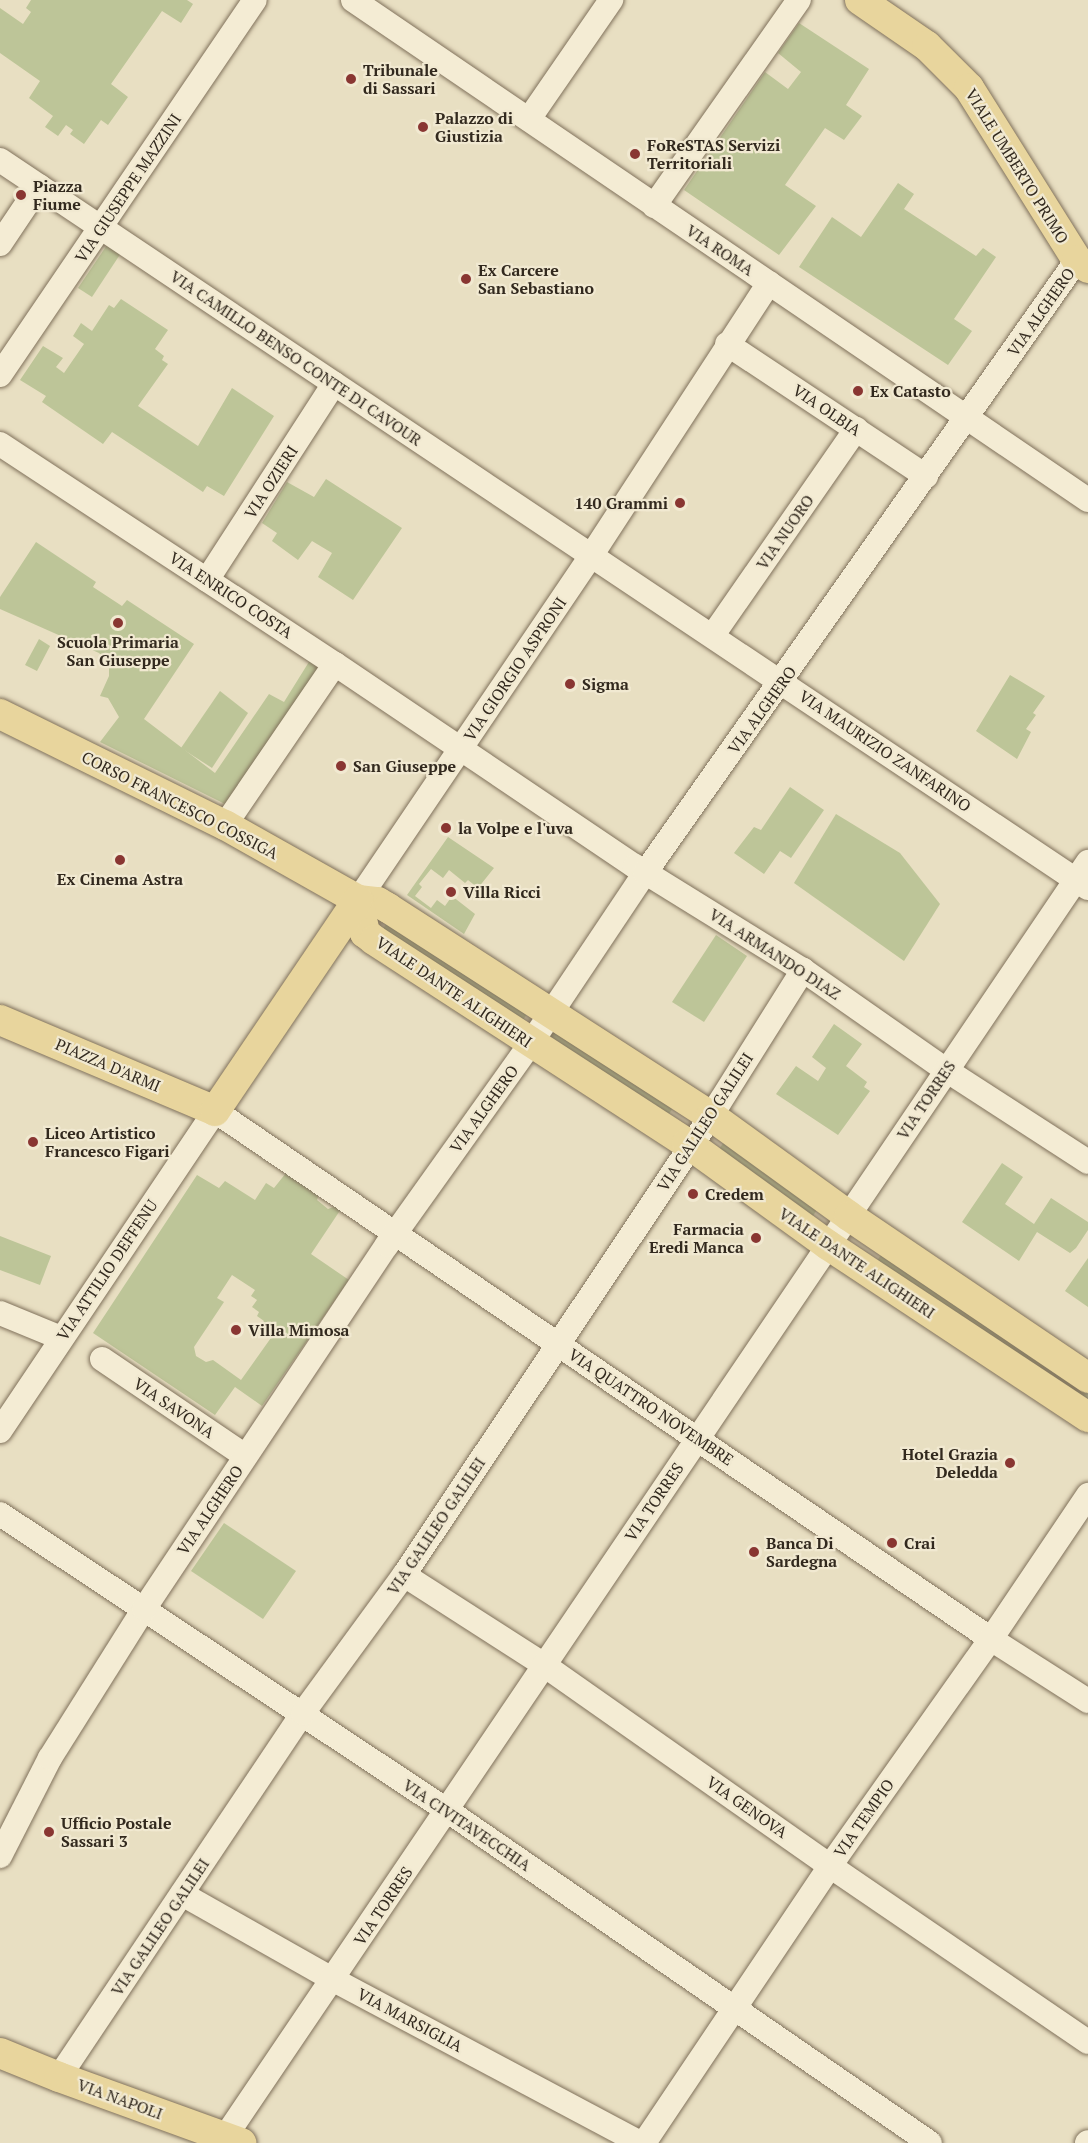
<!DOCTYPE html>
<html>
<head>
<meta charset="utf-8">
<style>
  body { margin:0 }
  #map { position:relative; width:1088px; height:2143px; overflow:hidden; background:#e8dfc2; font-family:"PT Serif",serif }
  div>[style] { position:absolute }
  .green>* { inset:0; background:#bdc598 }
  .roads { filter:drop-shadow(0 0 2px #80715b) drop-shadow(0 0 2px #80715b) }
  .minor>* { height:24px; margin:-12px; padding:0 12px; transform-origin:12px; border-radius:12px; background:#f4ecd4 }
  .major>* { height:30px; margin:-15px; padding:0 15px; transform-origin:15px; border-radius:15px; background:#e8d59d }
  .dots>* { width:16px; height:16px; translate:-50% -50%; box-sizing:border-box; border:3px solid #f1e9d1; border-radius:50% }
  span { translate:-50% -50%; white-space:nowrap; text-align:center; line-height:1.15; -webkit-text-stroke:4.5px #f1e9d1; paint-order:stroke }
  .poi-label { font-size:16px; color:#32291e; font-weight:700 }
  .left { translate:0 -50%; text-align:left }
  .right { translate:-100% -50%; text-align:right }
  .street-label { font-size:16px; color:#32291e }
</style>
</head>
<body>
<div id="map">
  <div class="green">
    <i style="clip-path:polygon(31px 0,187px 0,193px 4px,181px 23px,162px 11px,111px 84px,128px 97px,108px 125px,101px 120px,84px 144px,70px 134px,73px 130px,66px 125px,58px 136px,45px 127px,53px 116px,29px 98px,40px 81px,0 53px,0 8px,23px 24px,31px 12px,26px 8px)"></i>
    <i style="clip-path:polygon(799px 23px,869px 69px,846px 105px,862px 116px,844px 140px,825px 128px,785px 185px,816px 206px,779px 255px,684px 190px,765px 72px,788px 89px,801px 72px,778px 53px)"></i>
    <i style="clip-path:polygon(898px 183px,914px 194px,904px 209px,976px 256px,983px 248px,996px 257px,954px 319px,972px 331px,948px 365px,799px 267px,832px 217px,861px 237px)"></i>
    <i style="clip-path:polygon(107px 245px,121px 253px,92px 297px,78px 288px)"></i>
    <i style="clip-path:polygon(121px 299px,168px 330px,155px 349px,164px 356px,162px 360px,168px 364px,138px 406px,198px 446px,232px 388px,274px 416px,224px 496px,207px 486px,203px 492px,112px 432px,103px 444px,42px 402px,46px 396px,20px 380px,43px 346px,63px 358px,56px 367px,64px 373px,84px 344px,73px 336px,81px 323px,92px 331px,109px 305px,114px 308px)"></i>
    <i style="clip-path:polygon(326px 479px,402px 528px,353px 600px,318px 577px,332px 553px,312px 541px,298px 560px,272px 541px,277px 533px,262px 523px,287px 482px,314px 497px)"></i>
    <i style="clip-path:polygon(36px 542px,96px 582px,93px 587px,122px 606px,127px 600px,194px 644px,144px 719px,215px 773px,269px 694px,284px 702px,312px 657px,323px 664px,227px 805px,100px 742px,119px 717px,108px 698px,100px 696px,109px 676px,109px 663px,99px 653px,0 609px,0 597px)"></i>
    <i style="clip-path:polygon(39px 639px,50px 646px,37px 671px,25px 665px)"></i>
    <i style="clip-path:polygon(1010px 675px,1045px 696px,1033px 713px,1036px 715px,1026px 729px,1031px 732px,1017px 759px,976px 731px)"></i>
    <i style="clip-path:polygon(220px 691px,248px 713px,212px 768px,181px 748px)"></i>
    <i style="clip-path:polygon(790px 787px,824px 810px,791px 858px,780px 851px,764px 874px,734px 853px,754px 827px,761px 830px)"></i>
    <i style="clip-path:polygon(836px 814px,900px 853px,940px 904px,904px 961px,794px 883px)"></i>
    <i style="clip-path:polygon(448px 837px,494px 868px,478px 888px,468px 880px,465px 883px,449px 870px,443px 878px,431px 869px,419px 884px,422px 887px,415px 896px,431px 908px,437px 900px,445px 906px,452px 896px,475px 914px,464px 934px,407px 895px)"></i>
    <i style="clip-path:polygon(392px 917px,529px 1011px,519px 1026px,381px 931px)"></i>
    <i style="clip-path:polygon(716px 935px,747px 956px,704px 1022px,672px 1002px)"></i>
    <i style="clip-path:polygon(834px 1024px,862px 1044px,846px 1066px,867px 1082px,864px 1087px,870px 1091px,838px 1135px,776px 1094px,796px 1066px,818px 1081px,826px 1068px,812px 1057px)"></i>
    <i style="clip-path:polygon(549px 1025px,674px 1106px,664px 1122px,539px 1041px)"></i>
    <i style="clip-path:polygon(728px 1136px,821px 1204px,808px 1223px,715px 1155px)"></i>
    <i style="clip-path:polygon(1002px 1163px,1023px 1177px,1005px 1204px,1034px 1224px,1051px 1198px,1088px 1222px,1088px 1230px,1076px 1248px,1070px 1253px,1037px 1232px,1019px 1261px,962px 1222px)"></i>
    <i style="clip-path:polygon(evenodd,286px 1173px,319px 1194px,317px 1200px,328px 1209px,336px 1206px,341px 1209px,311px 1254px,349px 1280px,262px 1406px,235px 1387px,215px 1415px,93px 1333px,197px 1175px,219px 1188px,225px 1181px,255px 1200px,266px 1183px,274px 1188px,286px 1173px,232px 1275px,255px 1290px,251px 1296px,257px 1300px,252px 1307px,259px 1312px,257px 1316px,264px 1321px,261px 1326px,273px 1335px,241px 1380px,213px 1360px,206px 1362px,196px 1356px,194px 1347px,224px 1302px,217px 1298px,232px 1275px)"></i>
    <i style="clip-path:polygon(0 1236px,51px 1256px,40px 1285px,0 1270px)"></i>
    <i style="clip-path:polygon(886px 1248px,1088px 1389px,1088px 1412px,874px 1265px)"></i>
    <i style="clip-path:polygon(1088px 1258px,1088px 1307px,1065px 1291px)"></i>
    <i style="clip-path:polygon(224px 1523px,296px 1571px,263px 1619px,191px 1571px)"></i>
  </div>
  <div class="roads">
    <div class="minor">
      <i style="left:353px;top:0;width:889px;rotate:34.23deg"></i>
      <i style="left:529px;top:119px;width:145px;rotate:-55.4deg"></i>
      <i style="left:0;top:160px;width:1309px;rotate:33.79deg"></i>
      <i style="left:654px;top:206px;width:252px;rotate:-54.9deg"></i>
      <i style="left:0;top:244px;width:70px;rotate:-56.1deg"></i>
      <i style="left:727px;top:344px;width:239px;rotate:33.6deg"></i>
      <i style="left:0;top:375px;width:453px;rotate:-55.8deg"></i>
      <i style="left:0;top:444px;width:401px;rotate:33.3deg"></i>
      <i style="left:335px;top:664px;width:362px;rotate:34deg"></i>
      <i style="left:635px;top:866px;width:198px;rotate:31.8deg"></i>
      <i style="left:803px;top:970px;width:174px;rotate:35deg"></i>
      <i style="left:946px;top:1070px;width:169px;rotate:32.9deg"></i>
      <i style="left:207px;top:580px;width:234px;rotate:-57.1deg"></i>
      <i style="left:713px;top:635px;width:251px;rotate:-55.2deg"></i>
      <i style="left:225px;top:825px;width:195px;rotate:-55.7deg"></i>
      <i style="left:358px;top:900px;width:415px;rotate:-55.9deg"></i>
      <i style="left:591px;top:556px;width:326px;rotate:-56.9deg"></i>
      <i style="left:0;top:1313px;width:66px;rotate:22.3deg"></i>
      <i style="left:102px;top:1359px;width:173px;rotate:34.1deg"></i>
      <i style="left:0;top:1431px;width:386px;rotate:-56.1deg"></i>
      <i style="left:215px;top:1111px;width:939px;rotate:34.23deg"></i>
      <i style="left:991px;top:1639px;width:115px;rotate:32.6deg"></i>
      <i style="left:0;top:1514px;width:538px;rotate:33.54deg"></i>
      <i style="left:448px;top:1811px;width:585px;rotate:34.56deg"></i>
      <i style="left:404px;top:1575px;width:166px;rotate:32.7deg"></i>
      <i style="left:544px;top:1665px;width:350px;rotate:35.1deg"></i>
      <i style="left:830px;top:1866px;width:312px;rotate:34.3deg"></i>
      <i style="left:0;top:1856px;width:110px;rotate:-63deg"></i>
      <i style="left:50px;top:1758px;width:176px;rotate:-57.8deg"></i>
      <i style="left:144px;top:1609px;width:438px;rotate:-56.3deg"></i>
      <i style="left:387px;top:1245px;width:248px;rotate:-54.5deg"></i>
      <i style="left:531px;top:1043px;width:205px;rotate:-56.2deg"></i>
      <i style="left:645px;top:873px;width:750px;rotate:-54.83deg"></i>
      <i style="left:182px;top:1894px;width:172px;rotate:29.5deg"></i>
      <i style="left:332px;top:1979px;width:349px;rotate:28deg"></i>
      <i style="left:59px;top:2077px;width:438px;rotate:-56.2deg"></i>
      <i style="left:303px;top:1713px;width:171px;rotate:-53.8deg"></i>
      <i style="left:404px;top:1575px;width:552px;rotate:-56.22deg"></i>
      <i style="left:711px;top:1116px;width:173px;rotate:-57.8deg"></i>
      <i style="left:221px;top:2143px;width:1547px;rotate:-55.91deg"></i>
      <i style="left:644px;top:2143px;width:334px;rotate:-56.1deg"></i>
      <i style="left:830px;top:1866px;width:278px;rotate:-54.7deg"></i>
      <i style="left:991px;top:1639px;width:174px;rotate:-56deg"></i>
      <i style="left:1087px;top:2143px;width:1px;rotate:-45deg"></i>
    </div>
    <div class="major">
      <i style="left:860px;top:0;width:81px;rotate:34.5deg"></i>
      <i style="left:927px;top:46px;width:59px;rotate:45deg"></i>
      <i style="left:969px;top:88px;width:203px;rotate:57.9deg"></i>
      <i style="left:1077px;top:260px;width:14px;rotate:36deg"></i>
      <i style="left:0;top:714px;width:251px;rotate:26.3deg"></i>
      <i style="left:225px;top:825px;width:153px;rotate:29.4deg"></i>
      <i style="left:358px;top:900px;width:20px;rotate:6deg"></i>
      <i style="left:378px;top:902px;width:12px;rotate:31deg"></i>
      <i style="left:388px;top:908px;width:384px;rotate:32.8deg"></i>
      <i style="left:711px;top:1116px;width:170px;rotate:35.9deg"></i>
      <i style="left:849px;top:1216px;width:289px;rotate:34.1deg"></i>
      <i style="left:358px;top:900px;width:34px;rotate:78deg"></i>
      <i style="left:365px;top:933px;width:11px;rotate:38deg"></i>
      <i style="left:374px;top:940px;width:373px;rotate:33deg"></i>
      <i style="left:687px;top:1143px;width:174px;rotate:35.9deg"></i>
      <i style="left:828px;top:1245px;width:312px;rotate:33.5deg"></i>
      <i style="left:0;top:1020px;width:233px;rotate:22.9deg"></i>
      <i style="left:215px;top:1111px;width:255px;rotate:-55.9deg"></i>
      <i style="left:0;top:2053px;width:64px;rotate:22.1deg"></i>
      <i style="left:59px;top:2077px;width:194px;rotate:19.9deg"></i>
    </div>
  </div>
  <div class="dots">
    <i style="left:351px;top:79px;background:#893632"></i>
    <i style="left:423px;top:127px;background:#893632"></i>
    <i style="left:635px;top:154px;background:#893632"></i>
    <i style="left:21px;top:195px;background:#893632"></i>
    <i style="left:466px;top:279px;background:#893632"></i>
    <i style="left:858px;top:391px;background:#893632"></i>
    <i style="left:680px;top:503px;background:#893632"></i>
    <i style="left:118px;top:623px;background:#893632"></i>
    <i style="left:570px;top:684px;background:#893632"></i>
    <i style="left:341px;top:766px;background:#893632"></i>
    <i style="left:446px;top:828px;background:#893632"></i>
    <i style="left:120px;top:860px;background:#893632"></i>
    <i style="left:451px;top:892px;background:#893632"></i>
    <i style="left:33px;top:1142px;background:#893632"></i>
    <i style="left:693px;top:1194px;background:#893632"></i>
    <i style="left:756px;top:1238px;background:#893632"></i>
    <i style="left:236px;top:1330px;background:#893632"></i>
    <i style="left:1010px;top:1463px;background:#893632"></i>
    <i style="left:892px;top:1543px;background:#893632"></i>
    <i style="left:754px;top:1552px;background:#893632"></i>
    <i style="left:49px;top:1832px;background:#893632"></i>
  </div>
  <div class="poi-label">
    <span class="left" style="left:363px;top:79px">Tribunale<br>di Sassari</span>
    <span class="left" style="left:435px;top:127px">Palazzo di<br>Giustizia</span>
    <span class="left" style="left:647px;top:154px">FoReSTAS Servizi<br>Territoriali</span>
    <span class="left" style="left:33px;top:195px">Piazza<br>Fiume</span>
    <span class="left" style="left:478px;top:279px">Ex Carcere<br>San Sebastiano</span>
    <span class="left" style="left:870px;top:391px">Ex Catasto</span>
    <span class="right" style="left:668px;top:503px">140 Grammi</span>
    <span style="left:118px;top:651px">Scuola Primaria<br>San Giuseppe</span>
    <span class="left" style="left:582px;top:684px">Sigma</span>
    <span class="left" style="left:353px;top:766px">San Giuseppe</span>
    <span class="left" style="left:458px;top:828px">la Volpe e l'uva</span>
    <span style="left:120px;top:879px">Ex Cinema Astra</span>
    <span class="left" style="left:463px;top:892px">Villa Ricci</span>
    <span class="left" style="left:45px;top:1142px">Liceo Artistico<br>Francesco Figari</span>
    <span class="left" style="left:705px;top:1194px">Credem</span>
    <span class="right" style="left:744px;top:1238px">Farmacia<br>Eredi Manca</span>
    <span class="left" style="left:248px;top:1330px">Villa Mimosa</span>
    <span class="right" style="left:998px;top:1463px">Hotel Grazia<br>Deledda</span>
    <span class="left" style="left:766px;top:1552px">Banca Di<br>Sardegna</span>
    <span class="left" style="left:904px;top:1543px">Crai</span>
    <span class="left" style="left:61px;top:1832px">Ufficio Postale<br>Sassari 3</span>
  </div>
  <div class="street-label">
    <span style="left:1017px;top:166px;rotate:58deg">VIALE UMBERTO PRIMO</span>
    <span style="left:128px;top:188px;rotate:-56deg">VIA GIUSEPPE MAZZINI</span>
    <span style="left:720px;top:250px;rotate:34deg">VIA ROMA</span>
    <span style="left:1041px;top:312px;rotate:-55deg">VIA ALGHERO</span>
    <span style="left:296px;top:358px;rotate:34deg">VIA CAMILLO BENSO CONTE DI CAVOUR</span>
    <span style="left:827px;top:410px;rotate:34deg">VIA OLBIA</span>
    <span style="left:271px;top:482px;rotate:-57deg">VIA OZIERI</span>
    <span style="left:785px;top:532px;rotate:-55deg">VIA NUORO</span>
    <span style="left:231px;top:595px;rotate:33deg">VIA ENRICO COSTA</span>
    <span style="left:515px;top:669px;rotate:-56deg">VIA GIORGIO ASPRONI</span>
    <span style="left:762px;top:710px;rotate:-54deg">VIA ALGHERO</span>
    <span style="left:885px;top:751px;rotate:34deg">VIA MAURIZIO ZANFARINO</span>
    <span style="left:180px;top:805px;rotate:27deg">CORSO FRANCESCO COSSIGA</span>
    <span style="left:775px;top:954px;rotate:33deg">VIA ARMANDO DIAZ</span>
    <span style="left:454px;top:992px;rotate:34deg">VIALE DANTE ALIGHIERI</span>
    <span style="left:108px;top:1065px;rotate:23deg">PIAZZA D'ARMI</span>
    <span style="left:926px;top:1100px;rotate:-56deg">VIA TORRES</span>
    <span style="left:484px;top:1109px;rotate:-54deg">VIA ALGHERO</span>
    <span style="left:705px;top:1122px;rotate:-57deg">VIA GALILEO GALILEI</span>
    <span style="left:857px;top:1263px;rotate:34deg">VIALE DANTE ALIGHIERI</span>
    <span style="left:107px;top:1270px;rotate:-56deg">VIA ATTILIO DEFFENU</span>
    <span style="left:651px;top:1407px;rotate:34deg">VIA QUATTRO NOVEMBRE</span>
    <span style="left:174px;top:1408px;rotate:34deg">VIA SAVONA</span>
    <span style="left:654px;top:1502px;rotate:-56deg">VIA TORRES</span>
    <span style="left:210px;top:1510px;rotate:-56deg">VIA ALGHERO</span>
    <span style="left:436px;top:1526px;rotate:-56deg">VIA GALILEO GALILEI</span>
    <span style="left:747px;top:1807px;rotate:35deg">VIA GENOVA</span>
    <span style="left:864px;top:1818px;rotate:-55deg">VIA TEMPIO</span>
    <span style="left:467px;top:1825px;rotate:34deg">VIA CIVITAVECCHIA</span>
    <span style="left:383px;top:1906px;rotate:-56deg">VIA TORRES</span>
    <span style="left:160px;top:1927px;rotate:-56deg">VIA GALILEO GALILEI</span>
    <span style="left:410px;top:2020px;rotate:28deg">VIA MARSIGLIA</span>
    <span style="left:120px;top:2099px;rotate:20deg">VIA NAPOLI</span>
  </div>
</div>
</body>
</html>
